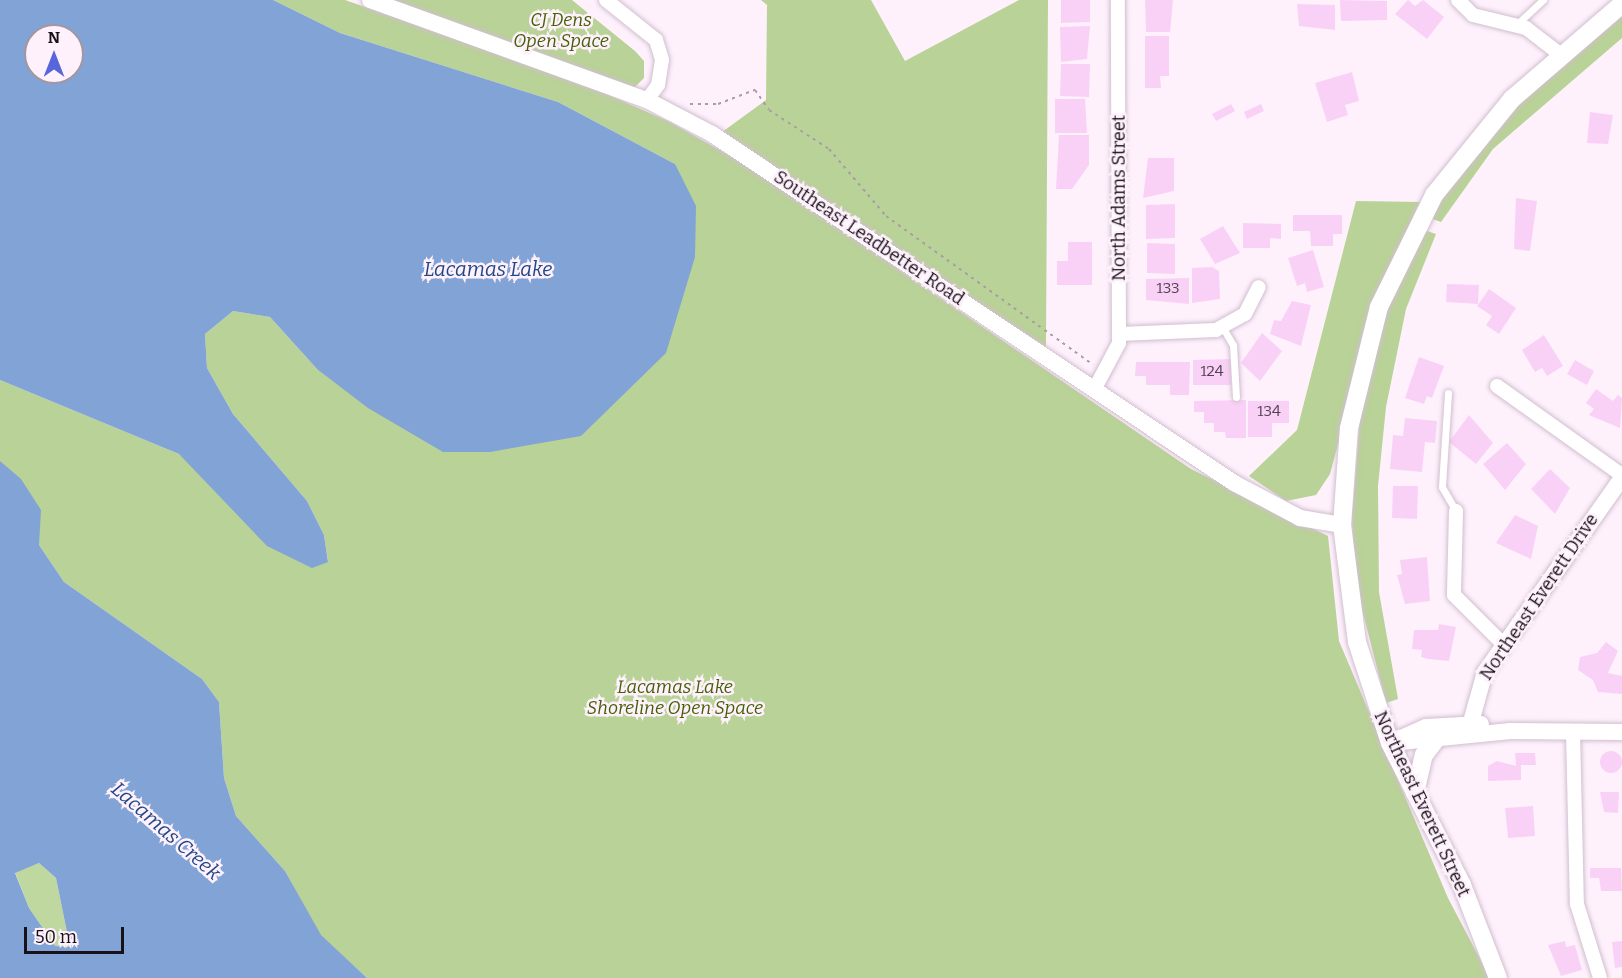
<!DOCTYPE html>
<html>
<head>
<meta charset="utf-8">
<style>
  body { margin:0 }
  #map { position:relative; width:1622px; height:978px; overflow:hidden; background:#fef1fc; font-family:Bitter,serif }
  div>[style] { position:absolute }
  .green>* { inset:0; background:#bfd89f }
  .forest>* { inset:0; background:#b9d297 }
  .water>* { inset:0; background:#81a3d5 }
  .building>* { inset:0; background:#fad1f6 }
  .round { border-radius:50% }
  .path>* { height:2px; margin-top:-1px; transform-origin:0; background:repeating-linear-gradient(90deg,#a89da6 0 3px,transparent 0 7.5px) }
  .roads { filter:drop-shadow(0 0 2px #d1becf) drop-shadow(0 0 2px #d1becf) }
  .service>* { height:7px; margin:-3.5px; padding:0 3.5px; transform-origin:3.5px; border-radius:3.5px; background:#fff }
  .minor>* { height:14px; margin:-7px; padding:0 7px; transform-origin:7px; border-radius:7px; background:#fff }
  .tertiary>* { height:16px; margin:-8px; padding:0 8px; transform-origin:8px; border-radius:8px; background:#fff }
  .secondary>* { height:18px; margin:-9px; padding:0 9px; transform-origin:9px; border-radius:9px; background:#fff }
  span { translate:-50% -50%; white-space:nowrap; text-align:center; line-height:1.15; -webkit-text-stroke:5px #fef1fc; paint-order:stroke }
  .number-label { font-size:15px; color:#504150 }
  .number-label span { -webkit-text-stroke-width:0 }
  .park-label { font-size:18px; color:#446005; font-style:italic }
  .street-label { font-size:18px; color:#181118 }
  .water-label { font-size:20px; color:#1f4986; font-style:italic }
  .north { position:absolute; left:24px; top:24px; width:60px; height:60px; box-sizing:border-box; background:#fef1fc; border:2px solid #a297a1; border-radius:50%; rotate:0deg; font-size:16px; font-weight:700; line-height:24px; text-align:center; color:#181118 }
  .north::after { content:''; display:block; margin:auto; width:21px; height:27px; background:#5866dc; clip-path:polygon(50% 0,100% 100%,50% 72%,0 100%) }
  .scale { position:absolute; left:24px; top:927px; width:100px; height:27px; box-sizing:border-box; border:3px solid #181118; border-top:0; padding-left:8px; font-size:18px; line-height:21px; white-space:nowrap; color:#181118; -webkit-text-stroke:4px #fef1fc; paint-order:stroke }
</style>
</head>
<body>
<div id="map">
  <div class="green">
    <i style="clip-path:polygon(39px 863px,56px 878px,70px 947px,55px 946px,29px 908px,15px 872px)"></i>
  </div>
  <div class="forest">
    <i style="clip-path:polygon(273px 0,345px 0,575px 80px,670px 122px,803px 197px,829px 222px,1191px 469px,1328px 536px,1339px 641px,1448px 898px,1490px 978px,367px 978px,320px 935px,285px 871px,236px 816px,224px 778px,219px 702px,202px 679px,64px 582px,39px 545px,37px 521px,0 461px,0 380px,179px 454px,328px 561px,324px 535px,307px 501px,233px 414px,207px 368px,205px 334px,233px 311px,270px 317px,317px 369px,675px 164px,558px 102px,340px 33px)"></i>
    <i style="clip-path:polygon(384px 0,572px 0,635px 51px,644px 61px,644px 78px,632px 90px)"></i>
    <i style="clip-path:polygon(761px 0,871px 0,905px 61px,1019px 0,1048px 0,1046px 347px,718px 135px,766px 100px,767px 5px)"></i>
    <i style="clip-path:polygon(1622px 13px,1622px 38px,1493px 149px,1441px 222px,1427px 217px,1484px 134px)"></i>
    <i style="clip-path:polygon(1356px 201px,1420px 202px,1382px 283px,1330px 474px,1316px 495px,1286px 501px,1249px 476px,1297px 430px)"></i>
    <i style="clip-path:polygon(1421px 229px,1436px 234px,1406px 309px,1386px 407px,1378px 486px,1379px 592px,1398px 699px,1386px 703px,1354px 578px,1352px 517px,1360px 418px,1387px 304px)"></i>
  </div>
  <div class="water">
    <i style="clip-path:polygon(evenodd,0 0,273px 0,340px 33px,558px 102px,675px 164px,696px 206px,695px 257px,666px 353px,581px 436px,490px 452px,443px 452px,368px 408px,317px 369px,270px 317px,233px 311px,205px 334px,207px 368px,233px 414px,307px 501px,324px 535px,328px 562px,312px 568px,267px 546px,179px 454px,0 380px,0 0,36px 36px,72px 36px,72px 72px,36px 72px,36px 36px)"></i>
    <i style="clip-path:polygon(evenodd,0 461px,21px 479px,41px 510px,39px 545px,64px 582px,202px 679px,219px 702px,224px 778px,236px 816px,285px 871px,321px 935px,367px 978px,0 978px,0 461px,39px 863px,56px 878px,70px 947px,55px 946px,29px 908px,15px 873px,39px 863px)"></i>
  </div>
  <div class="building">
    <i style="clip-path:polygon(1061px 0,1090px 0,1090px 22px,1061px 23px)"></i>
    <i style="clip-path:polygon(1145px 0,1173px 0,1170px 32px,1146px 32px)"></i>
    <i style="clip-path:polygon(1340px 0,1387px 1px,1387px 20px,1341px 21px)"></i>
    <i style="clip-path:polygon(1408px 0,1415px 6px,1423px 0,1444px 17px,1427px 39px,1395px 14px)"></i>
    <i style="clip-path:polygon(1297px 4px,1335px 5px,1335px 30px,1299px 26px)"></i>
    <i style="clip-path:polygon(1090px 26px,1087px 59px,1061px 62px,1060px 27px)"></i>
    <i style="clip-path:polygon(1145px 36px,1169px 36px,1169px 76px,1160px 76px,1161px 88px,1145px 88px)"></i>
    <i style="clip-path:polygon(1061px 64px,1090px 64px,1089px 97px,1060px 96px)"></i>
    <i style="clip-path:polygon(1352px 72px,1359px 101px,1345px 105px,1348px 115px,1327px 122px,1315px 83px)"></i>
    <i style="clip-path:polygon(1055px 99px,1085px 99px,1087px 133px,1055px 133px)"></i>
    <i style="clip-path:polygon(1231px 104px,1235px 111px,1216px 121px,1212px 114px)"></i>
    <i style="clip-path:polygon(1261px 104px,1264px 111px,1247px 119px,1244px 112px)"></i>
    <i style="clip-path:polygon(1590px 112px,1613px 115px,1608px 144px,1587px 143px)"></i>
    <i style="clip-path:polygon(1059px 135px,1089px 135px,1089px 165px,1072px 189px,1056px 189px)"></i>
    <i style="clip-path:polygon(1148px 158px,1174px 158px,1174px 191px,1143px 198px)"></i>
    <i style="clip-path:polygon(1516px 198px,1537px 201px,1530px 251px,1514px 249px)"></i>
    <i style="clip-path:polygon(1175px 204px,1175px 238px,1146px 239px,1146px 205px)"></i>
    <i style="clip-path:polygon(1293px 215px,1342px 215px,1342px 234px,1333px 234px,1333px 246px,1311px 246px,1310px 231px,1293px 231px)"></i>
    <i style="clip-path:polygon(1243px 223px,1281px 224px,1281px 239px,1270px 238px,1270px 248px,1243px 248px)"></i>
    <i style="clip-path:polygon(1223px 226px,1240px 253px,1215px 264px,1200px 239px)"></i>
    <i style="clip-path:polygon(1068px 242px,1092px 242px,1092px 285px,1057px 285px,1057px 261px,1068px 261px)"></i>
    <i style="clip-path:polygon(1147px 243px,1175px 244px,1175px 274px,1147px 273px)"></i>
    <i style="clip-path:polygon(1313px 250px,1324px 287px,1307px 292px,1305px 283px,1297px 286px,1288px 258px)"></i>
    <i style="clip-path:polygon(1212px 267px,1219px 271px,1220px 299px,1192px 303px,1192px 268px)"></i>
    <i style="clip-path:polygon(1189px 278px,1189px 304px,1146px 300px,1146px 279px)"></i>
    <i style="clip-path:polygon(1447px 284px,1479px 285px,1478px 304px,1446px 302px)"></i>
    <i style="clip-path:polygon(1489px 289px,1516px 308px,1499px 334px,1486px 325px,1492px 316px,1477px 306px)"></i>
    <i style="clip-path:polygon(1292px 301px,1311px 305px,1301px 346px,1270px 334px,1274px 320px,1281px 321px)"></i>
    <i style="clip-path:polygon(1262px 333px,1282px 351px,1260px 381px,1241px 363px)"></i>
    <i style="clip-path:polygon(1544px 335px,1563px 366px,1547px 376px,1542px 368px,1535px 372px,1522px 350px)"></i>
    <i style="clip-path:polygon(1419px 357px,1444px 366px,1432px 398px,1427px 396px,1424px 404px,1405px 398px)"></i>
    <i style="clip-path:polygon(1231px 359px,1231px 385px,1193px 385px,1193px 360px)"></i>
    <i style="clip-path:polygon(1575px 360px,1594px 371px,1587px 385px,1567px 374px)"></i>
    <i style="clip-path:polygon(1136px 362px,1190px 362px,1189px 395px,1170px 395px,1170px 385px,1146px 385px,1146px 376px,1135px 376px)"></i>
    <i style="clip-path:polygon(1596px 389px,1613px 401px,1618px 395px,1622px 398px,1620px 428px,1589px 415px,1594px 409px,1586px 403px)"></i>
    <i style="clip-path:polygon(1246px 400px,1246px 438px,1226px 438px,1225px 432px,1214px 432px,1214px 423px,1204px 423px,1204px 412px,1194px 412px,1194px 401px)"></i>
    <i style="clip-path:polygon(1248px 401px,1289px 401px,1289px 423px,1272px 423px,1272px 437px,1248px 437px)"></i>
    <i style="clip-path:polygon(1469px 415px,1493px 443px,1476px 464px,1449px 442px)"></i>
    <i style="clip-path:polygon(1405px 418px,1437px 421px,1435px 443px,1425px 442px,1422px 472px,1390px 469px,1393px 435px,1403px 436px)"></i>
    <i style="clip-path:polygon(1507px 443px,1526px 464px,1505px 490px,1483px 464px)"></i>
    <i style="clip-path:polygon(1550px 469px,1570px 488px,1555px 514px,1531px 489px)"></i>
    <i style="clip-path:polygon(1393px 486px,1418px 486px,1417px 519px,1392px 518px)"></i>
    <i style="clip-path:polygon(1515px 515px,1538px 526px,1531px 559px,1496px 543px)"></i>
    <i style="clip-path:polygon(1427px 557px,1430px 601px,1405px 604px,1397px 575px,1402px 574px,1400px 560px)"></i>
    <i style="clip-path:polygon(1439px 624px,1456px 627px,1449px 661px,1428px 659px,1421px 657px,1422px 650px,1412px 649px,1414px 630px,1438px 630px)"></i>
    <i style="clip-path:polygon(1606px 642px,1618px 651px,1608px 673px,1622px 676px,1622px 694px,1598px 692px,1593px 680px,1578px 670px,1580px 657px,1597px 653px)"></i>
    <i class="round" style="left:1600px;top:751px;width:22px;height:22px"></i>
    <i style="clip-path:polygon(1515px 753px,1535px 753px,1536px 765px,1521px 765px,1521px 780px,1488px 781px,1488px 766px,1497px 761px,1516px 766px)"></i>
    <i style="clip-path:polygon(1600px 792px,1619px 792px,1618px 813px,1604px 812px)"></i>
    <i style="clip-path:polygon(1533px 806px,1535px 836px,1508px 838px,1505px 808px)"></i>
    <i style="clip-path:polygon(1590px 868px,1621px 868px,1622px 891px,1601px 891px,1599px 878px,1590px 878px)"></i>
    <i style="clip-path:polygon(1565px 941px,1566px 947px,1575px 945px,1582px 970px,1561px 976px,1548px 945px)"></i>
    <i style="clip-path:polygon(1622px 941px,1622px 967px,1615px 968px,1612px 942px)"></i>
  </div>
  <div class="path">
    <i style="left:690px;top:104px;width:28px"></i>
    <i style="left:718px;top:104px;width:40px;rotate:-21deg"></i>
    <i style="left:755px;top:90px;width:24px;rotate:55deg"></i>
    <i style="left:769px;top:110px;width:72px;rotate:33deg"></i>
    <i style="left:829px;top:149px;width:88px;rotate:49.6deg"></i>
    <i style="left:886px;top:216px;width:255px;rotate:35.7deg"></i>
  </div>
  <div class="roads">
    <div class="service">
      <i style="left:1516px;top:25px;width:37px;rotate:-43deg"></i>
      <i style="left:1223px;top:328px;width:20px;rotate:60deg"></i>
      <i style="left:1233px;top:345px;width:52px;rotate:86.7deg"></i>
      <i style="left:1448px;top:393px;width:94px;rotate:93.7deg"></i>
      <i style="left:1442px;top:487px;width:28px;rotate:60deg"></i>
    </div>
    <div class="minor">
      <i style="left:606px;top:0;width:64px;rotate:38.7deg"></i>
      <i style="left:656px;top:40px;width:21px;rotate:73deg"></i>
      <i style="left:662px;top:60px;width:25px;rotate:99deg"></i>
      <i style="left:658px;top:85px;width:19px;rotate:126deg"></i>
      <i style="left:1458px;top:0;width:21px;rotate:45deg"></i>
      <i style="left:1473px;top:15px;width:55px;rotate:13.8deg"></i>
      <i style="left:1526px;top:28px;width:44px;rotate:37.6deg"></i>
      <i style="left:1119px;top:334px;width:97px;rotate:-2.4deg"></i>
      <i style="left:1216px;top:330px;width:33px;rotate:-29deg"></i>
      <i style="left:1245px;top:314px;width:30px;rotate:-63deg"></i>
      <i style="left:1497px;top:386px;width:153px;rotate:35.5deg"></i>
      <i style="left:1094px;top:390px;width:53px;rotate:-62deg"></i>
      <i style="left:1119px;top:343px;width:343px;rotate:-90.2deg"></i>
      <i style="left:1456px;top:511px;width:84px;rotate:91.4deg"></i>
      <i style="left:1454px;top:595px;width:69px;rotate:45deg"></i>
      <i style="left:1573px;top:732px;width:172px;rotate:88.7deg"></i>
      <i style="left:1577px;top:904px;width:77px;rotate:72.7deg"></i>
    </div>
    <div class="tertiary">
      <i style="left:370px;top:0;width:294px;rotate:19.9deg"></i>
      <i style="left:647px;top:100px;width:73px;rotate:27.6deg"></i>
      <i style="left:712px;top:134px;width:628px;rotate:33.77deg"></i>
      <i style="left:1234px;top:483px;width:75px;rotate:27.9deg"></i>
      <i style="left:1300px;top:518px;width:43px;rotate:9.5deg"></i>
      <i style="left:1471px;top:722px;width:52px;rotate:-74.4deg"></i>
      <i style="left:1485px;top:672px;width:237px;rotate:-54.8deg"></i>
      <i style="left:1390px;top:743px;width:121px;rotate:-5.7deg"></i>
      <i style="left:1510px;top:731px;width:112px;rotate:0.5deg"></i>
      <i style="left:1390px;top:743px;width:39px;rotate:-24deg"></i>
      <i style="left:1426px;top:727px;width:55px;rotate:-3.1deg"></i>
    </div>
    <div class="secondary">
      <i style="left:1415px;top:793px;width:39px;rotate:-77deg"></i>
      <i style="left:1424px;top:755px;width:21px;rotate:-53deg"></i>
      <i style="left:1498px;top:978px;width:100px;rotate:-111.2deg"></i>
      <i style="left:1462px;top:885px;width:159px;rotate:-116.9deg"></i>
      <i style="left:1390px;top:743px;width:106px;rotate:-108.1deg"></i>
      <i style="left:1357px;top:642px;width:118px;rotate:-97.3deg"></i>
      <i style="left:1342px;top:525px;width:97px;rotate:-85.9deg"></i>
      <i style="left:1349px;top:428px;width:125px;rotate:-76.1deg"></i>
      <i style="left:1379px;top:307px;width:125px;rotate:-63.8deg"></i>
      <i style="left:1434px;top:195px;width:124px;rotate:-50.9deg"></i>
      <i style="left:1512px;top:99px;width:145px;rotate:-40.8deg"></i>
    </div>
  </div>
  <div class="number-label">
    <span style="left:1168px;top:289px">133</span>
    <span style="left:1212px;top:372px">124</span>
    <span style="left:1269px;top:412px">134</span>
  </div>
  <div class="park-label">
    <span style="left:561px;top:31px">CJ Dens<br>Open Space</span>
    <span style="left:675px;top:698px">Lacamas Lake<br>Shoreline Open Space</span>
  </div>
  <div class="street-label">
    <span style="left:1119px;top:198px;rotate:-90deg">North Adams Street</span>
    <span style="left:869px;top:238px;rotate:34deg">Southeast Leadbetter Road</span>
    <span style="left:1539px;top:597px;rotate:-56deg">Northeast Everett Drive</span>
    <span style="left:1422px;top:804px;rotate:65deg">Northeast Everett Street</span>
  </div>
  <div class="water-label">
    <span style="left:488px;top:269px">Lacamas Lake</span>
    <span style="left:166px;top:831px;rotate:41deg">Lacamas Creek</span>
  </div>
  <div class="north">N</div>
  <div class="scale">50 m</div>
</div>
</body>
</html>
